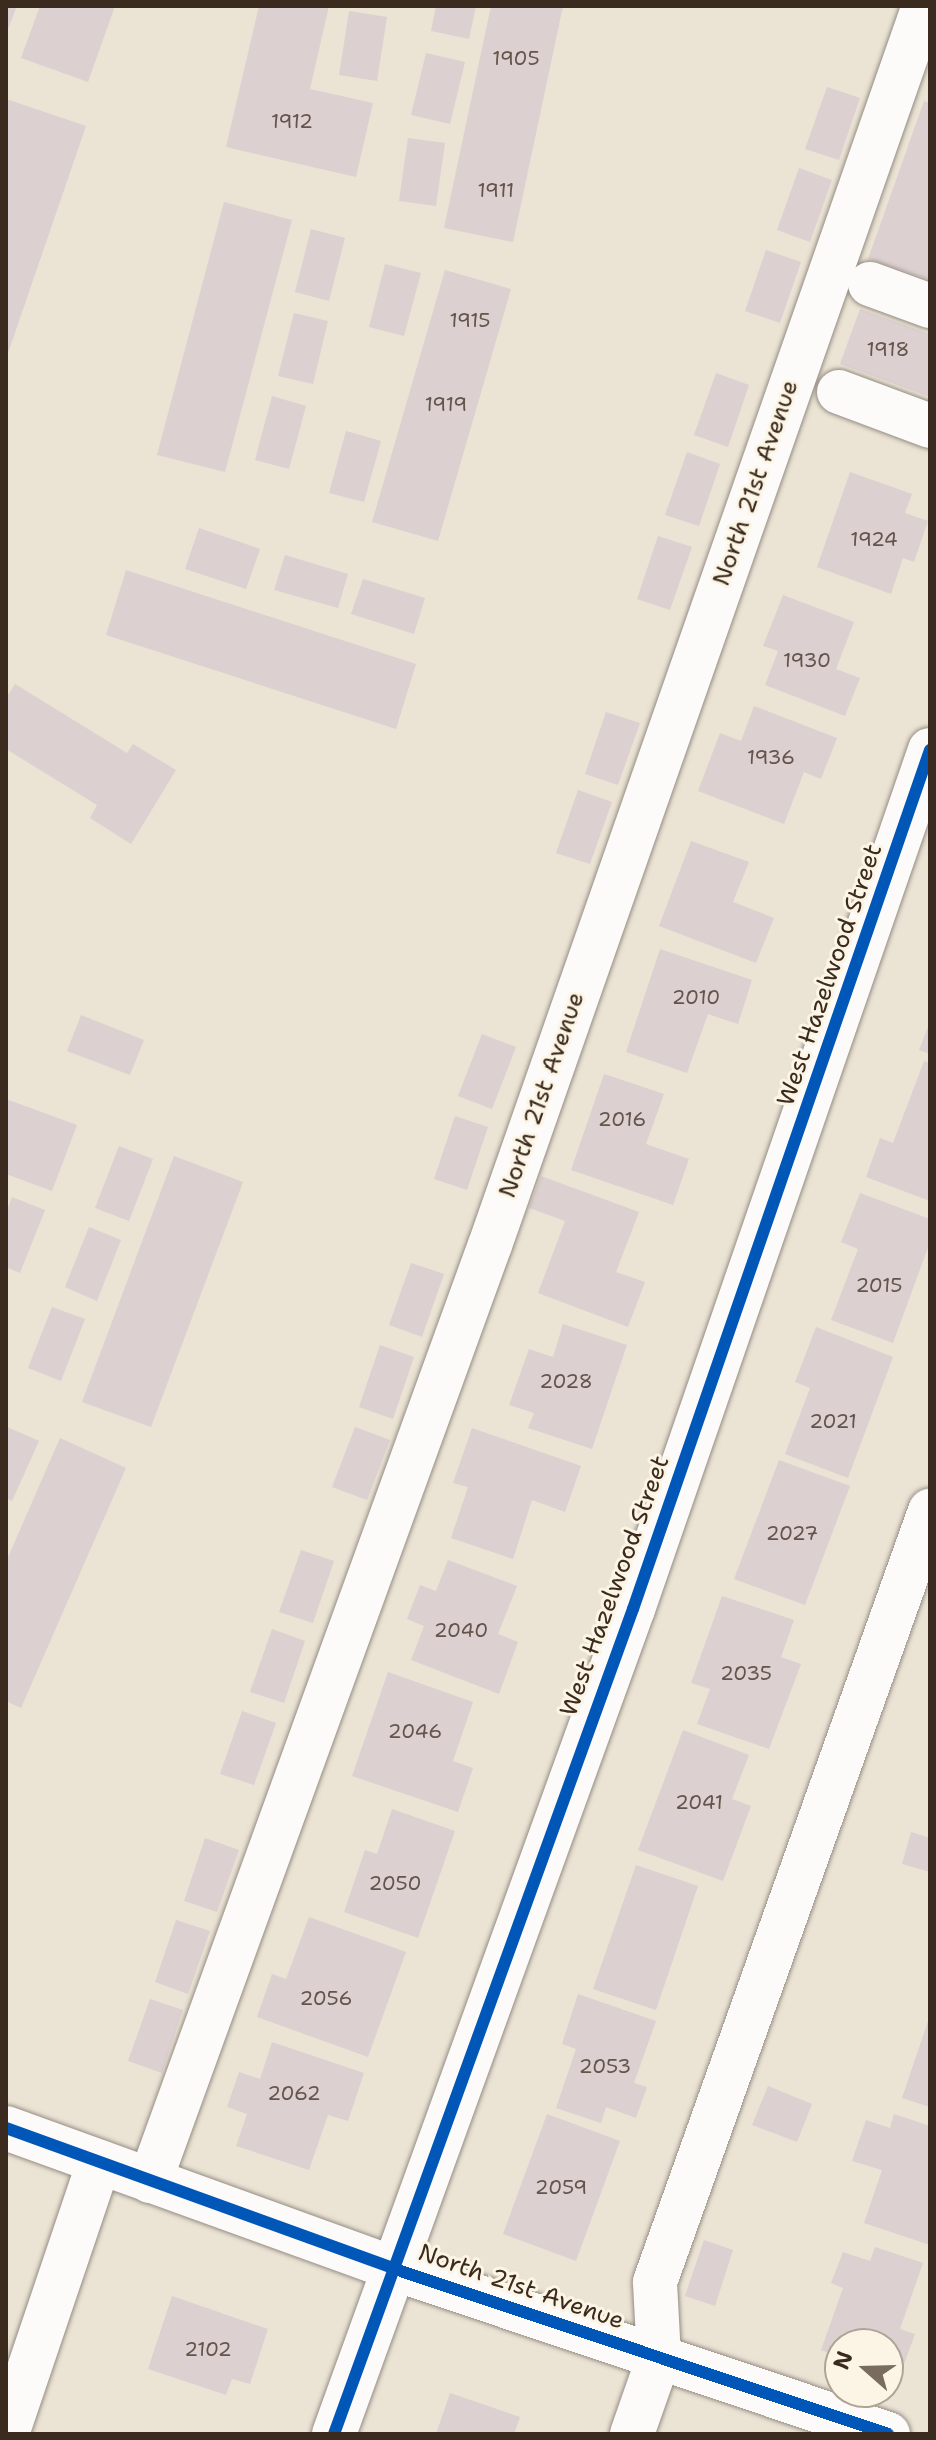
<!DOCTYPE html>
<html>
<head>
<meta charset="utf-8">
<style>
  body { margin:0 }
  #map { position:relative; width:936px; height:2440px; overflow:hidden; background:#ebe3d4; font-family:"Shantell Sans",sans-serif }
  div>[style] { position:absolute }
  .building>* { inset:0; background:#ddd0d1 }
  .roads { filter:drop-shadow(0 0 2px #948d84) drop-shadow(0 0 2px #948d84) }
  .minor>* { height:44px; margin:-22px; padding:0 22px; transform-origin:22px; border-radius:22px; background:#fcfbf9 }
  .cycleway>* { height:12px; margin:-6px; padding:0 6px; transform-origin:6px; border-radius:6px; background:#0057b8 }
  span { translate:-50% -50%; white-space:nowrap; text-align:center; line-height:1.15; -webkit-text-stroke:6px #fcf5e5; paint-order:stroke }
  .number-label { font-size:20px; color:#64544b }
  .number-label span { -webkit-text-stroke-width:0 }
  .street-label { font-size:24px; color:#3b2a1e }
  .frame { position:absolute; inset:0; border:8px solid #3b2a1e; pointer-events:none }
  .north { position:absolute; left:824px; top:2328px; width:80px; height:80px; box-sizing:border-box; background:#fcf5e5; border:2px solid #afa495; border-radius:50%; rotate:290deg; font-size:22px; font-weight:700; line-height:32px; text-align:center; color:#3b2a1e }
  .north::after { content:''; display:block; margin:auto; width:28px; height:36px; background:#796b5e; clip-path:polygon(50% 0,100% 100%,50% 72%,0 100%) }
</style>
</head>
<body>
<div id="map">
  <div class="building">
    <i style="clip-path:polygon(6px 6px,17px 6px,6px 34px)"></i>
    <i style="clip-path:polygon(40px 6px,115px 6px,88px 82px,21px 58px)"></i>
    <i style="clip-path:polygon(259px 6px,329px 6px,310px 89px,373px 103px,356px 177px,226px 147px)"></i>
    <i style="clip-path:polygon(436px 6px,476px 6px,469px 39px,431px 31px)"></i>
    <i style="clip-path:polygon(491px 6px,563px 6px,513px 242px,444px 228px)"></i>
    <i style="clip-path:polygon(349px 11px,387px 17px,377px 81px,339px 75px)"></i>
    <i style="clip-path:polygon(426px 53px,465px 62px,450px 124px,411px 115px)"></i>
    <i style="clip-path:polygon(827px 87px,860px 98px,839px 160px,805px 149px)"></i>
    <i style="clip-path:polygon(6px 99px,86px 126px,6px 359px)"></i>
    <i style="clip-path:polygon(924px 101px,930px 103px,930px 280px,868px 259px)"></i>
    <i style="clip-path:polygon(408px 138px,445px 143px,436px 206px,399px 201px)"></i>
    <i style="clip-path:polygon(799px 168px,832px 180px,810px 242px,777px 230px)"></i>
    <i style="clip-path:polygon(224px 202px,292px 220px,225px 472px,157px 455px)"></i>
    <i style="clip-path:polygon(311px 229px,345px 238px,329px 301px,295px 292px)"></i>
    <i style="clip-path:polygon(766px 250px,801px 262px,780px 323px,745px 311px)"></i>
    <i style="clip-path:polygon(385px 264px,421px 273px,404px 336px,369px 327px)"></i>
    <i style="clip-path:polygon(445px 270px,511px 289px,438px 541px,372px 522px)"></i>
    <i style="clip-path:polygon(860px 309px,930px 334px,930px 397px,840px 364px)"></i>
    <i style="clip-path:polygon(294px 313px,328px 321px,313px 384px,278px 376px)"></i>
    <i style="clip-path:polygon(716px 373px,749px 385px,728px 447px,694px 435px)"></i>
    <i style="clip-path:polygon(272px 396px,306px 406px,289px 469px,255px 460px)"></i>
    <i style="clip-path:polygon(346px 431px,381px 441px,364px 502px,329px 493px)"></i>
    <i style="clip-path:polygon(687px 452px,720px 464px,699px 526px,665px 515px)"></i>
    <i style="clip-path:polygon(850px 472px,912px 494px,905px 513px,928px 521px,914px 562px,903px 558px,891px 594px,817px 567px)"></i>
    <i style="clip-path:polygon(199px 528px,260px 549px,246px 589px,185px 569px)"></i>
    <i style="clip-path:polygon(658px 536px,692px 547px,670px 610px,637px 599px)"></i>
    <i style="clip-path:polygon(285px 555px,348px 574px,338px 608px,274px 590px)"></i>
    <i style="clip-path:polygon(126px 570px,416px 664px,396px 729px,106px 635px)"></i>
    <i style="clip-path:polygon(363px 579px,425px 598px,414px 634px,351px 614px)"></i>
    <i style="clip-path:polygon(783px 595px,854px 622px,836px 669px,860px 678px,845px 716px,765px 685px,778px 651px,763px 646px)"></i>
    <i style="clip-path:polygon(15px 684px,127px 753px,133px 744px,176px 770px,131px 844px,90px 818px,97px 805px,6px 749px,6px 698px)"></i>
    <i style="clip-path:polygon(754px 706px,837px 738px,821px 779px,804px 772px,784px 824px,698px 791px,720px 733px,741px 741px)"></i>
    <i style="clip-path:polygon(606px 712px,640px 723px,618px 785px,585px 774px)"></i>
    <i style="clip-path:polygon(578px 790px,612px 802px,590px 864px,556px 853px)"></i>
    <i style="clip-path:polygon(691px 841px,749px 862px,733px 902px,774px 918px,756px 963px,659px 926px)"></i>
    <i style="clip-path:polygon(660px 949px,752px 980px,738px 1024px,708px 1014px,687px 1073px,626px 1052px)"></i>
    <i style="clip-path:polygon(81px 1015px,144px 1040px,130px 1075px,67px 1051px)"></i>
    <i style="clip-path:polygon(930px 1022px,930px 1054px,919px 1050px)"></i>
    <i style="clip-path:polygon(482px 1034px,516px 1047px,492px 1109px,458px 1096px)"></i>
    <i style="clip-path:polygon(924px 1061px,930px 1063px,930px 1201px,866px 1177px,880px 1138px,893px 1143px)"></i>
    <i style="clip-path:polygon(604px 1074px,664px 1094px,646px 1144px,689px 1159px,673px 1205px,571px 1170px)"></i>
    <i style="clip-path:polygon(6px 1099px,77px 1125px,52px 1191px,6px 1174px)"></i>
    <i style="clip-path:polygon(455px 1116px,488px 1127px,467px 1190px,434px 1179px)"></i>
    <i style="clip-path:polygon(119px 1146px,153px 1159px,129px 1221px,95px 1208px)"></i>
    <i style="clip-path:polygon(174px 1156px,243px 1182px,151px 1427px,82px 1402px)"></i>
    <i style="clip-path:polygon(541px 1176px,639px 1212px,616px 1272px,645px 1282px,628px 1327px,538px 1293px,565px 1221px,529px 1208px)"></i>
    <i style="clip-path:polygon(860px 1193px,930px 1219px,930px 1242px,893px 1343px,831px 1320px,858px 1249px,841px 1242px)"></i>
    <i style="clip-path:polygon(12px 1197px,45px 1210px,20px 1273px,6px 1267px,6px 1213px)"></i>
    <i style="clip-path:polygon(89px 1227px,121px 1240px,97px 1301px,65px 1287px)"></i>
    <i style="clip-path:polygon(411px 1263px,444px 1274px,422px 1337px,389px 1325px)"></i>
    <i style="clip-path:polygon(52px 1307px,85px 1319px,61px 1381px,28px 1368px)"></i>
    <i style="clip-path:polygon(563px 1324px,627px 1345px,592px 1449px,528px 1428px,534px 1413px,509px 1405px,529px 1349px,553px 1357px)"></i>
    <i style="clip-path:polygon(816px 1327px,893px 1357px,848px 1478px,785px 1454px,810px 1388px,795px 1382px)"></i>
    <i style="clip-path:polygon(380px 1345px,414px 1357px,393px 1419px,359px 1407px)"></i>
    <i style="clip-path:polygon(7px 1427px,39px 1441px,12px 1501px,6px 1498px)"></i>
    <i style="clip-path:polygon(355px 1427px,390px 1440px,367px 1500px,332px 1487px)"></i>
    <i style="clip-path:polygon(472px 1428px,581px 1466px,565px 1512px,532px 1500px,513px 1559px,451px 1538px,468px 1487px,453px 1483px)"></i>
    <i style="clip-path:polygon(60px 1438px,126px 1468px,21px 1708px,6px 1701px,6px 1562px)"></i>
    <i style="clip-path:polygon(779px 1460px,850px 1486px,805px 1605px,734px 1579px)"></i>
    <i style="clip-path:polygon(301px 1550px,334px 1561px,313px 1623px,279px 1612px)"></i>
    <i style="clip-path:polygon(448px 1560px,517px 1586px,498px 1634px,518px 1642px,499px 1694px,411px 1660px,424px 1626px,407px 1619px,420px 1585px,436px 1591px)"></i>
    <i style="clip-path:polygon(722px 1596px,794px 1620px,781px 1657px,801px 1664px,769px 1749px,697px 1724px,710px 1689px,691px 1683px)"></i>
    <i style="clip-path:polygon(272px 1629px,305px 1641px,284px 1703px,250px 1692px)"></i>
    <i style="clip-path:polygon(388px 1672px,473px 1702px,453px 1761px,473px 1768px,458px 1812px,352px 1776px)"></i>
    <i style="clip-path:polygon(242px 1711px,276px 1723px,254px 1785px,220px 1774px)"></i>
    <i style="clip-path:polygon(683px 1730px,749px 1755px,732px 1799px,751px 1806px,723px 1881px,638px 1850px)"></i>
    <i style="clip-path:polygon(392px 1809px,455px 1831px,418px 1938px,344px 1912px,365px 1850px,377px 1854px)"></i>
    <i style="clip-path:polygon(911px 1832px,930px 1838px,930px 1872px,902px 1864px)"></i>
    <i style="clip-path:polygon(205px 1838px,239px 1850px,217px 1912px,184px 1901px)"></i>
    <i style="clip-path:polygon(636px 1865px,698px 1886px,656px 2010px,593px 1989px)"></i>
    <i style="clip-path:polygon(309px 1917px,406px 1952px,368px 2057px,257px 2017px,272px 1974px,286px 1979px)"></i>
    <i style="clip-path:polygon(176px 1920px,210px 1931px,188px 1994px,155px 1982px)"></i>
    <i style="clip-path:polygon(578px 1994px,656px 2021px,634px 2083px,647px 2087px,636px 2118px,606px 2107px,601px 2123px,556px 2108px,576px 2049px,562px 2044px)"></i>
    <i style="clip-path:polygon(150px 1999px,183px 2010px,162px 2073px,128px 2061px)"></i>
    <i style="clip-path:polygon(930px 2015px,930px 2107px,902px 2098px)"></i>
    <i style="clip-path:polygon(272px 2042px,364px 2073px,348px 2121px,328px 2115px,309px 2170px,236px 2146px,247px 2114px,227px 2107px,239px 2072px,260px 2079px)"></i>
    <i style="clip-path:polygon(768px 2086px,812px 2104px,797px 2142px,752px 2125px)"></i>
    <i style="clip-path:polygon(547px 2114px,620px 2141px,576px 2261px,503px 2234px)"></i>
    <i style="clip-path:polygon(894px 2114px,930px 2126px,930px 2245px,864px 2223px,882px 2170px,852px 2161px,866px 2120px,890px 2128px)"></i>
    <i style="clip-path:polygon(704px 2240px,733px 2250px,715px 2306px,685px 2296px)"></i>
    <i style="clip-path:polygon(875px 2247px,923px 2263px,900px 2329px,915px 2334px,899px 2378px,888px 2374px,888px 2344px,840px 2344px,840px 2357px,821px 2350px,843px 2288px,831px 2283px,843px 2252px,870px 2261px)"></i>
    <i style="clip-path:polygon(172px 2296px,268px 2329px,250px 2384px,232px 2379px,226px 2395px,148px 2369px)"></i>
    <i style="clip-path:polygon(450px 2393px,520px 2417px,514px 2434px,436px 2434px)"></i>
  </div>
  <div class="roads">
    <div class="minor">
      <i style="left:870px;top:284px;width:64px;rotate:20.1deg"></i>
      <i style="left:839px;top:392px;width:97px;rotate:20.5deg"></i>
      <i style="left:6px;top:2128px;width:411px;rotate:19.9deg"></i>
      <i style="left:392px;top:2268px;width:523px;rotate:18.5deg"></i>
      <i style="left:150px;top:2181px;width:996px;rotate:-70.04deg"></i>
      <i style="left:490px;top:1245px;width:1313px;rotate:-70.7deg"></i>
      <i style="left:7px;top:2434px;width:287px;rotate:-71.3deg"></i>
      <i style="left:334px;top:2434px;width:878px;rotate:-70.08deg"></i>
      <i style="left:633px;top:1609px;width:909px;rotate:-70.93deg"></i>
      <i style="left:632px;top:2434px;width:82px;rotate:-70.7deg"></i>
      <i style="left:659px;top:2357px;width:75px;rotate:-93.1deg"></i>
      <i style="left:655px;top:2282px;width:819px;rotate:-70.37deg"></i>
    </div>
  </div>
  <div class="cycleway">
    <i style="left:6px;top:2128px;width:411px;rotate:19.9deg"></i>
    <i style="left:392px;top:2268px;width:523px;rotate:18.5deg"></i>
    <i style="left:334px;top:2434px;width:878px;rotate:-70.08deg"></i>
    <i style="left:633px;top:1609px;width:909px;rotate:-70.93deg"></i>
  </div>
  <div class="number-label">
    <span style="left:516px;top:58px">1905</span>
    <span style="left:292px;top:121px">1912</span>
    <span style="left:496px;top:190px">1911</span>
    <span style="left:470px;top:320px">1915</span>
    <span style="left:888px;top:349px">1918</span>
    <span style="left:446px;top:404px">1919</span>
    <span style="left:874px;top:539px">1924</span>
    <span style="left:807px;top:660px">1930</span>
    <span style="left:771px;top:757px">1936</span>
    <span style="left:696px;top:997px">2010</span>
    <span style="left:622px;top:1119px">2016</span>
    <span style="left:879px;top:1285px">2015</span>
    <span style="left:566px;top:1381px">2028</span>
    <span style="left:833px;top:1421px">2021</span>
    <span style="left:792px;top:1533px">2027</span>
    <span style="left:461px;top:1630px">2040</span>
    <span style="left:746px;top:1673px">2035</span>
    <span style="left:415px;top:1731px">2046</span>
    <span style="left:699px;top:1802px">2041</span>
    <span style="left:395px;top:1883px">2050</span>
    <span style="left:326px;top:1998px">2056</span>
    <span style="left:605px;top:2066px">2053</span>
    <span style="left:294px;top:2093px">2062</span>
    <span style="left:561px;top:2187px">2059</span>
    <span style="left:208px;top:2349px">2102</span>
  </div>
  <div class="street-label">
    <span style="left:756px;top:483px;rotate:-71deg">North 21st Avenue</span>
    <span style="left:830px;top:975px;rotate:-71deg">West Hazelwood Street</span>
    <span style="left:542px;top:1095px;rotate:-71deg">North 21st Avenue</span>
    <span style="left:615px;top:1586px;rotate:-70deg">West Hazelwood Street</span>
    <span style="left:521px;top:2287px;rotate:19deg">North 21st Avenue</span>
  </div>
  <div class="frame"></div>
  <div class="north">N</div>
</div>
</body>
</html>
